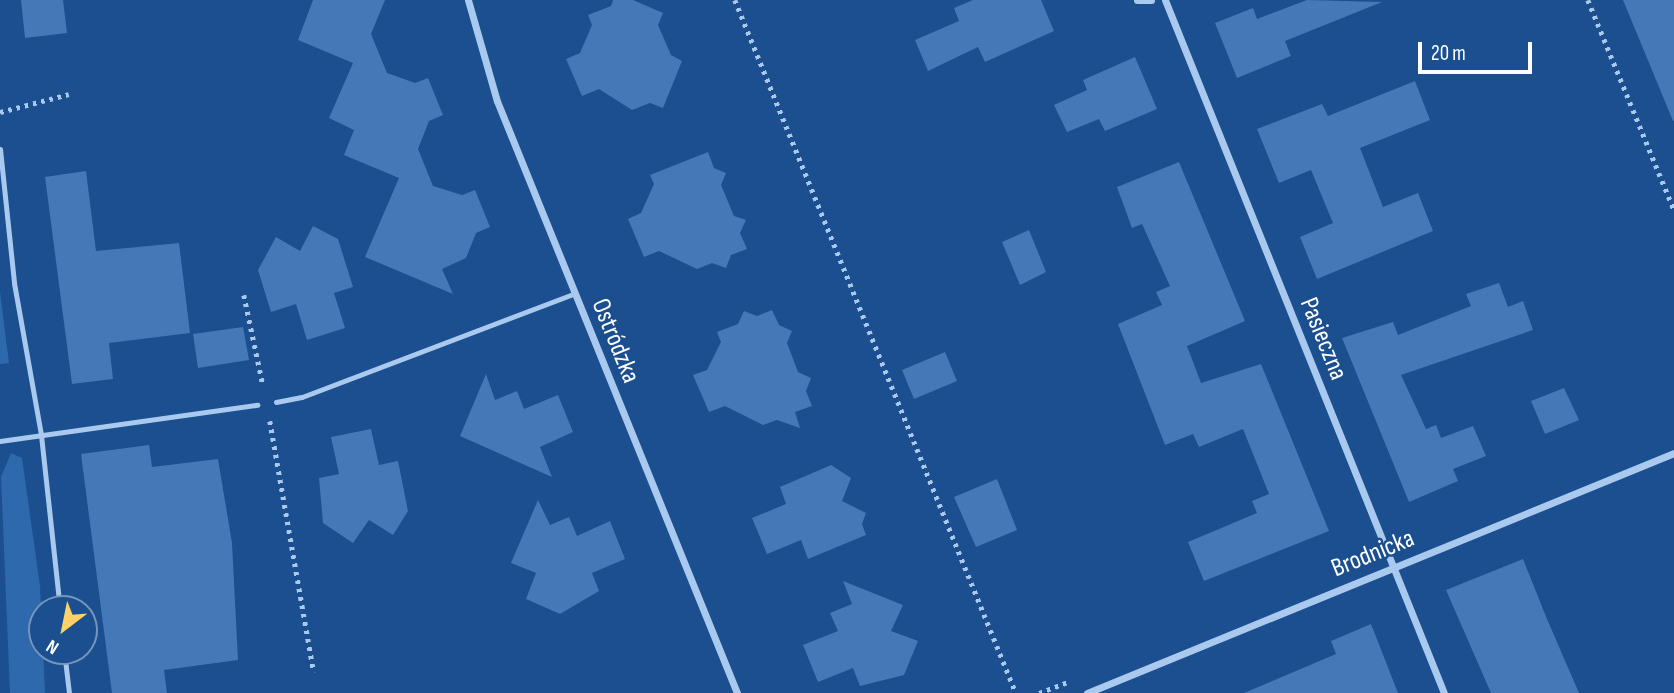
<!DOCTYPE html>
<html>
<head>
<meta charset="utf-8">
<style>
  body { margin:0 }
  #map { position:relative; width:1674px; height:693px; overflow:hidden; background:#1b4f8f; font-family:"Sofia Sans Condensed",sans-serif }
  div>[style] { position:absolute }
  .green>* { inset:0; background:#2e69ad }
  .building>* { inset:0; background:#4478b7 }
  .path>* { height:4.5px; margin-top:-2.25px; transform-origin:0; background:repeating-linear-gradient(90deg,#a9c9ee 0 3.5px,transparent 0 8.5px) }
  .service>* { height:5px; margin:-2.5px; padding:0 2.5px; transform-origin:2.5px; border-radius:2.5px; background:#a9c9ee }
  .minor>* { height:7px; margin:-3.5px; padding:0 3.5px; transform-origin:3.5px; border-radius:3.5px; background:#a9c9ee }
  span { translate:-50% -50%; white-space:nowrap; text-align:center; line-height:1.15; -webkit-text-stroke:5px #1b4f8f; paint-order:stroke }
  .street-label { font-size:26px; color:#fff }
  .north { position:absolute; left:28px; top:595px; width:70px; height:70px; box-sizing:border-box; background:#1b4f8f; border:2px solid #7695bc; border-radius:50%; rotate:212deg; font-size:19px; font-weight:700; line-height:28px; text-align:center; color:#fff }
  .north::after { content:''; display:block; margin:auto; width:24px; height:32px; background:#ffd166; clip-path:polygon(50% 0,100% 100%,50% 72%,0 100%) }
  .scale { position:absolute; left:1418px; top:42px; width:114px; height:32px; box-sizing:border-box; border:4px solid #fff; border-top:0; padding-left:9px; font-size:21px; line-height:24px; white-space:nowrap; color:#fff; -webkit-text-stroke:5px #1b4f8f; paint-order:stroke }
</style>
</head>
<body>
<div id="map">
  <div class="green">
    <i style="clip-path:polygon(0 292px,9px 363px,0 364px)"></i>
    <i style="clip-path:polygon(11px 453px,22px 458px,40px 586px,45px 693px,10px 693px,1px 477px)"></i>
  </div>
  <div class="building">
    <i style="clip-path:polygon(21px 0,63px 0,67px 33px,25px 38px)"></i>
    <i style="clip-path:polygon(313px 0,385px 0,371px 34px,387px 73px,415px 83px,428px 78px,443px 115px,429px 121px,418px 149px,433px 186px,462px 195px,475px 190px,490px 227px,476px 233px,466px 258px,442px 269px,453px 294px,365px 257px,399px 178px,344px 155px,354px 130px,329px 118px,353px 63px,298px 40px)"></i>
    <i style="clip-path:polygon(613px 0,633px 0,663px 13px,658px 25px,671px 55px,682px 61px,663px 108px,650px 103px,632px 110px,599px 89px,582px 96px,566px 59px,580px 53px,592px 25px,588px 15px,611px 6px)"></i>
    <i style="clip-path:polygon(973px 0,1041px 0,1054px 31px,985px 62px,978px 47px,928px 71px,915px 40px,959px 21px,954px 8px)"></i>
    <i style="clip-path:polygon(1307px 0,1382px 2px,1285px 41px,1291px 56px,1237px 78px,1215px 23px,1253px 8px,1257px 19px)"></i>
    <i style="clip-path:polygon(1623px 0,1674px 0,1674px 121px,1673px 121px)"></i>
    <i style="clip-path:polygon(1135px 57px,1157px 109px,1105px 131px,1099px 119px,1067px 132px,1054px 105px,1087px 90px,1083px 80px)"></i>
    <i style="clip-path:polygon(1415px 81px,1430px 120px,1360px 148px,1383px 207px,1418px 193px,1433px 231px,1317px 279px,1300px 237px,1333px 223px,1311px 170px,1279px 183px,1257px 129px,1322px 104px,1328px 116px)"></i>
    <i style="clip-path:polygon(708px 152px,714px 168px,726px 173px,721px 185px,734px 216px,746px 220px,740px 233px,747px 249px,731px 255px,726px 268px,712px 263px,697px 269px,659px 251px,644px 257px,628px 219px,641px 213px,654px 184px,650px 175px)"></i>
    <i style="clip-path:polygon(1179px 162px,1245px 321px,1187px 346px,1201px 383px,1261px 364px,1329px 531px,1204px 581px,1188px 542px,1257px 513px,1252px 501px,1269px 494px,1243px 429px,1199px 447px,1193px 434px,1165px 445px,1118px 324px,1162px 305px,1156px 292px,1170px 286px,1142px 224px,1132px 228px,1117px 187px)"></i>
    <i style="clip-path:polygon(86px 171px,96px 251px,179px 243px,190px 333px,109px 343px,113px 379px,72px 384px,45px 177px)"></i>
    <i style="clip-path:polygon(313px 226px,338px 239px,353px 287px,334px 293px,345px 328px,307px 340px,296px 304px,271px 312px,258px 270px,276px 237px,300px 251px)"></i>
    <i style="clip-path:polygon(1029px 230px,1046px 272px,1020px 285px,1002px 242px)"></i>
    <i style="clip-path:polygon(1499px 283px,1508px 307px,1523px 301px,1533px 330px,1401px 375px,1426px 429px,1436px 425px,1441px 438px,1473px 426px,1486px 456px,1453px 469px,1458px 481px,1409px 502px,1342px 338px,1393px 322px,1398px 335px,1471px 306px,1466px 294px)"></i>
    <i style="clip-path:polygon(772px 310px,779px 325px,792px 331px,787px 343px,798px 372px,811px 378px,806px 391px,812px 406px,795px 412px,800px 428px,777px 420px,763px 425px,725px 406px,709px 412px,693px 375px,707px 370px,721px 342px,717px 332px,738px 324px,744px 311px,757px 316px)"></i>
    <i style="clip-path:polygon(243px 327px,249px 360px,198px 368px,193px 334px)"></i>
    <i style="clip-path:polygon(945px 352px,957px 381px,914px 399px,902px 370px)"></i>
    <i style="clip-path:polygon(486px 374px,495px 400px,517px 391px,524px 409px,558px 395px,573px 432px,540px 447px,552px 477px,460px 436px)"></i>
    <i style="clip-path:polygon(1564px 388px,1579px 420px,1545px 434px,1531px 401px)"></i>
    <i style="clip-path:polygon(371px 429px,379px 465px,398px 461px,408px 511px,393px 535px,369px 520px,353px 543px,323px 523px,319px 478px,339px 474px,331px 437px)"></i>
    <i style="clip-path:polygon(149px 445px,152px 467px,218px 459px,232px 543px,238px 660px,164px 670px,167px 693px,112px 693px,81px 454px)"></i>
    <i style="clip-path:polygon(831px 465px,851px 478px,842px 501px,866px 513px,862px 524px,866px 535px,808px 559px,801px 540px,767px 554px,752px 518px,786px 504px,780px 487px)"></i>
    <i style="clip-path:polygon(997px 479px,1017px 530px,976px 547px,954px 497px)"></i>
    <i style="clip-path:polygon(538px 500px,550px 525px,569px 517px,577px 536px,610px 521px,625px 559px,592px 573px,599px 591px,560px 614px,526px 599px,536px 573px,511px 563px)"></i>
    <i style="clip-path:polygon(1523px 559px,1547px 619px,1579px 693px,1491px 693px,1446px 590px)"></i>
    <i style="clip-path:polygon(843px 581px,903px 605px,891px 631px,918px 641px,904px 675px,860px 686px,853px 668px,818px 682px,803px 645px,838px 631px,830px 613px,852px 604px)"></i>
    <i style="clip-path:polygon(1371px 624px,1398px 693px,1244px 693px,1336px 654px,1331px 641px)"></i>
  </div>
  <div class="path">
    <i style="left:735px;top:0;width:748px;rotate:67.93deg"></i>
    <i style="left:1588px;top:0;width:227px;rotate:67.7deg"></i>
    <i style="left:0;top:112px;width:71px;rotate:-14.6deg"></i>
    <i style="left:244px;top:295px;width:92px;rotate:78.1deg"></i>
    <i style="left:270px;top:421px;width:255px;rotate:80.1deg"></i>
    <i style="left:1039px;top:693px;width:30px;rotate:-21deg"></i>
  </div>
  <div class="service">
    <i style="left:0;top:149px;width:135px;rotate:84deg"></i>
    <i style="left:14px;top:283px;width:154px;rotate:79.9deg"></i>
    <i style="left:41px;top:435px;width:175px;rotate:83.8deg"></i>
    <i style="left:276px;top:402px;width:26px;rotate:-11deg"></i>
    <i style="left:302px;top:397px;width:290px;rotate:-20.8deg"></i>
    <i style="left:0;top:441px;width:260px;rotate:-8deg"></i>
    <i style="left:64px;top:651px;width:42px;rotate:83.2deg"></i>
  </div>
  <div class="minor">
    <i style="left:468px;top:0;width:105px;rotate:74deg"></i>
    <i style="left:497px;top:101px;width:639px;rotate:67.93deg"></i>
    <i style="left:1137px;top:0;width:14px"></i>
    <i style="left:1165px;top:0;width:747px;rotate:68.07deg"></i>
    <i style="left:1087px;top:693px;width:634px;rotate:-22.24deg"></i>
  </div>
  <div class="street-label">
    <span style="left:1323px;top:339px;rotate:68deg">Pasieczna</span>
    <span style="left:615px;top:341px;rotate:68deg">Ostródzka</span>
    <span style="left:1373px;top:554px;rotate:-22deg">Brodnicka</span>
  </div>
  <div class="north">N</div>
  <div class="scale">20 m</div>
</div>
</body>
</html>
